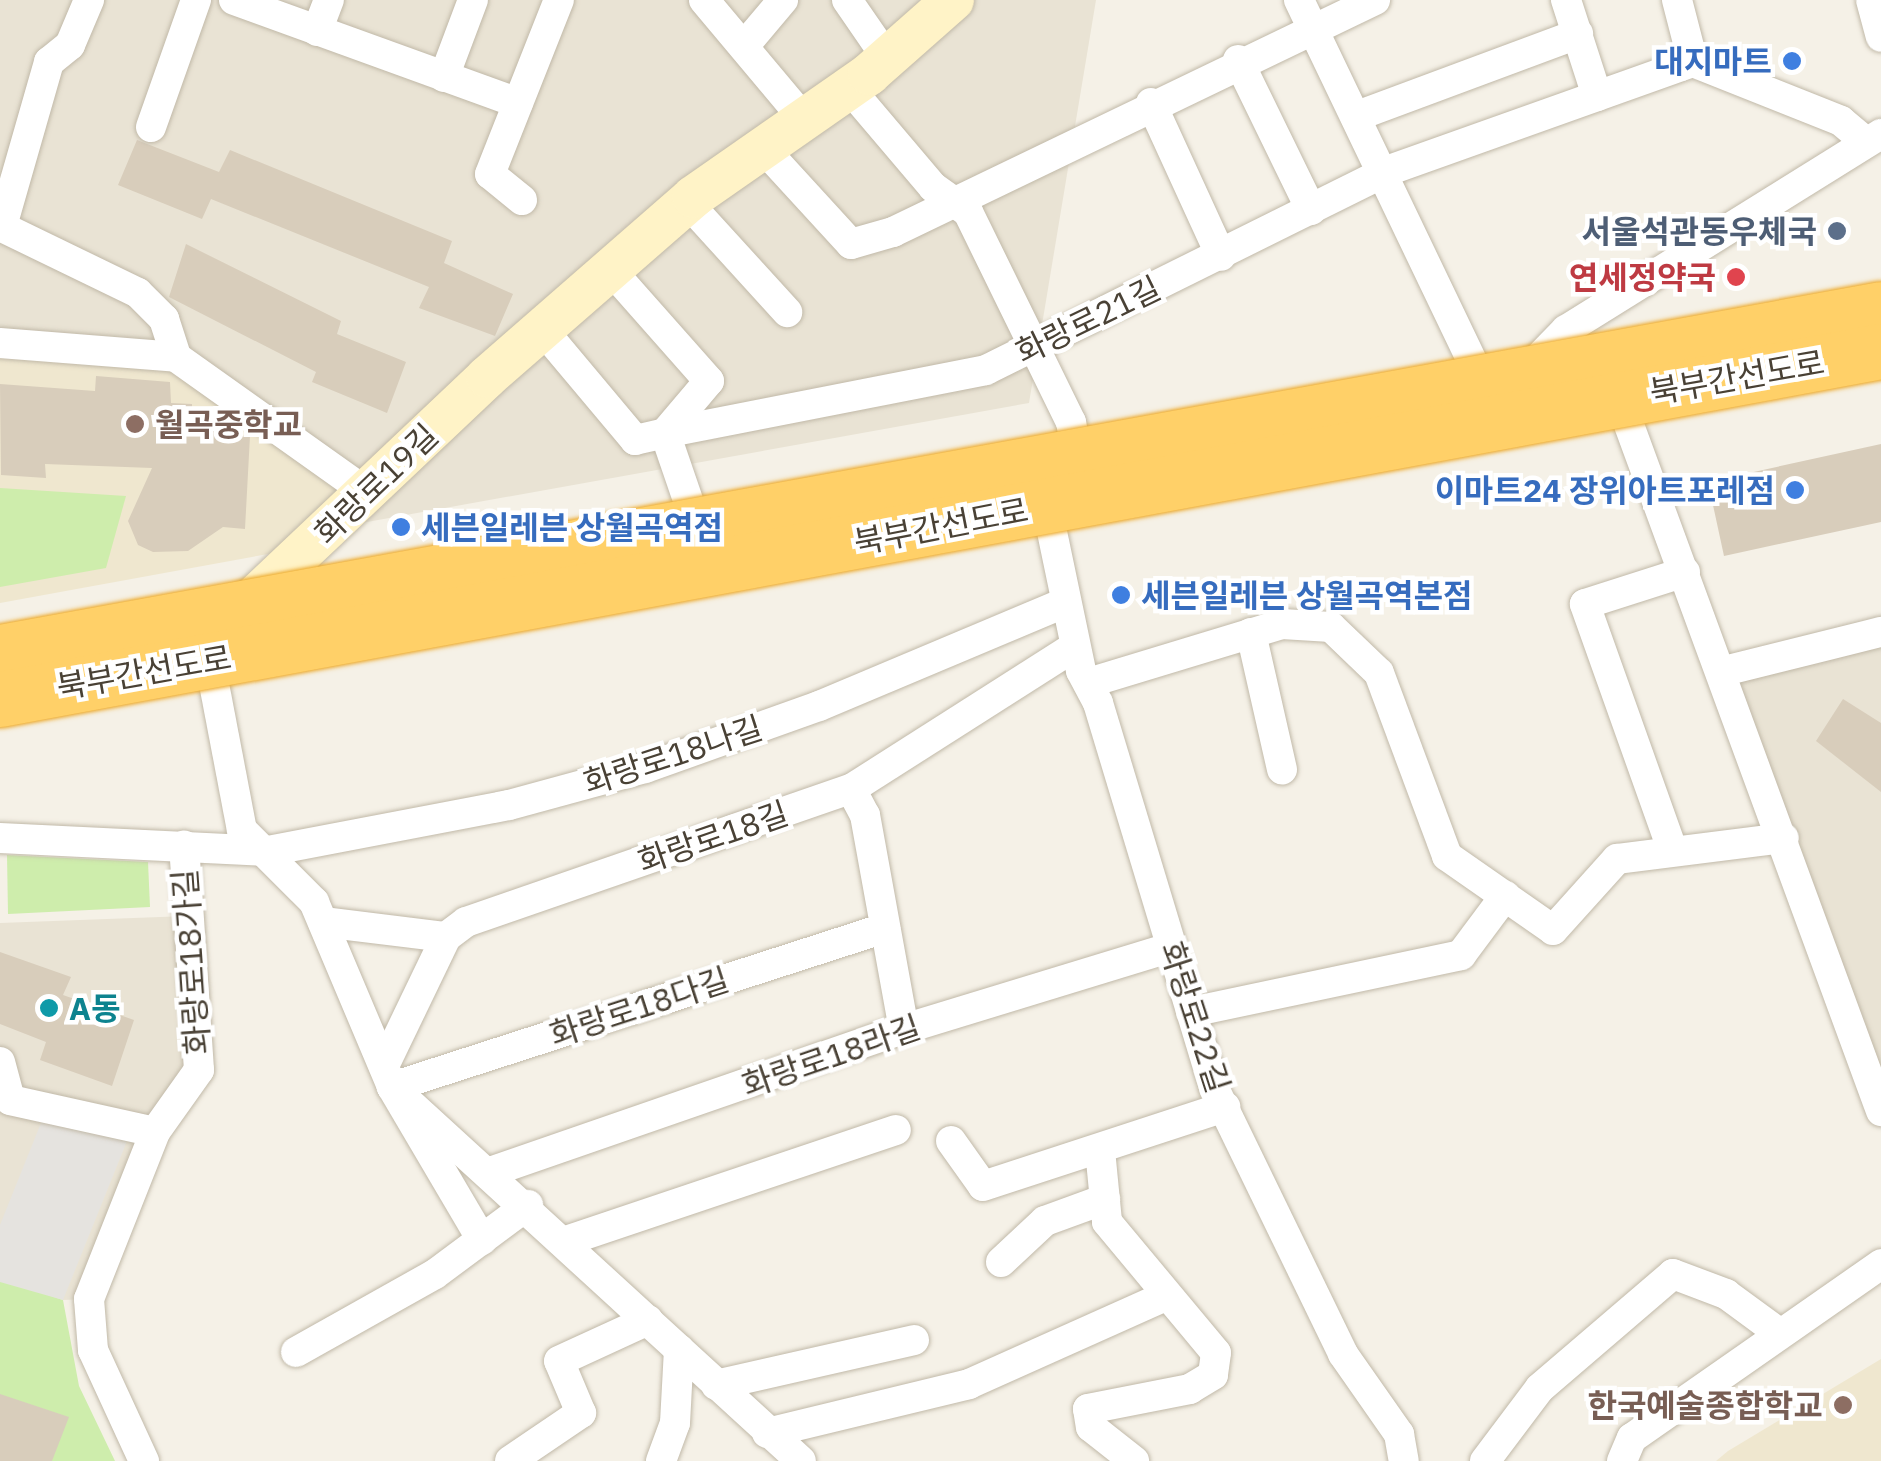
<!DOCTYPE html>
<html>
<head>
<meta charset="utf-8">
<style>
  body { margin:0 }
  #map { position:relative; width:1881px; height:1461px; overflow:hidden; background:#f5f1e7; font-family:"IBM Plex Sans","Noto Sans KR",sans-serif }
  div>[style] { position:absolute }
  .residential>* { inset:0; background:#e9e3d4 }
  .education>* { inset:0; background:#efe7cf }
  .green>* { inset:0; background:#ceedac }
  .parking>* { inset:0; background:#e5e3df }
  .building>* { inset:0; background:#d8cdbb }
  .roads { filter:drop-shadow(0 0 2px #c1b9a8) drop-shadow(0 0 2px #c1b9a8) }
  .street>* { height:30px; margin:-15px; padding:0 15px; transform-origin:15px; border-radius:15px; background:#fff }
  .secondary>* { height:42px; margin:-21px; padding:0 21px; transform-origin:21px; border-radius:21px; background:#fff3c7 }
  .bridges { filter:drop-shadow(0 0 2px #eca92a) drop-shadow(0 0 2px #eca92a) }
  .highway-bridge>* { height:55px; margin:-27.5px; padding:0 27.5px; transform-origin:27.5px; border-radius:27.5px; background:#ffd068 }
  .dots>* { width:28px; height:28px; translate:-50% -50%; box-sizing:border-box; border:5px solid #fff; border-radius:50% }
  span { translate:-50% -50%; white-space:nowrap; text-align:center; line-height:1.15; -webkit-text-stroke:9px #fff; paint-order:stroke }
  .shop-label { font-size:32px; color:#366cbe; font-weight:700 }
  .right { translate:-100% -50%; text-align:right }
  .left { translate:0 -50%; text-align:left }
  .service-label { font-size:32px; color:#4e5e75; font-weight:700 }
  .health-label { font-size:32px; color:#be3a42; font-weight:700 }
  .street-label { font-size:32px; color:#494135 }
  .education-label { font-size:32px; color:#785e54; font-weight:700 }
  .culture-label { font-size:32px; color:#0d838f; font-weight:700 }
</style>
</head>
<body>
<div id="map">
  <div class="residential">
    <i style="clip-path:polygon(0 0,1096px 0,1029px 403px,0 588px)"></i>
    <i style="clip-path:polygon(1881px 632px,1881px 1111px,1724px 671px)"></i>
    <i style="clip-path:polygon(187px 916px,199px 1070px,89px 1299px,63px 1300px,0 1282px,0 923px)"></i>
  </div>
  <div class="education">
    <i style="clip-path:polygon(0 346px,176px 357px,366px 492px,312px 546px,0 603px)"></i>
    <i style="clip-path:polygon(1881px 1359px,1881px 1461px,1716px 1461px,1728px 1451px)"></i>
  </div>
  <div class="green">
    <i style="clip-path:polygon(0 488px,126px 496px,106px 568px,0 587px)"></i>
    <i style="clip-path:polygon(7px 855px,148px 862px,150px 907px,8px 914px)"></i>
    <i style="clip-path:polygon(0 1279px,63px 1300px,79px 1386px,115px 1461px,0 1461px)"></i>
  </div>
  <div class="parking">
    <i style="clip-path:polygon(47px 1108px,133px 1126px,63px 1300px,0 1282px,0 1225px)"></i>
  </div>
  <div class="building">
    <i style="clip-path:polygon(137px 140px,219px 172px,230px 150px,452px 241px,444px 263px,513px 294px,495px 336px,419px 308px,429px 287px,211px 199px,202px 219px,118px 185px)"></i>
    <i style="clip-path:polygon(186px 244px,341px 321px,337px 334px,406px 362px,387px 413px,312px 382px,316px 372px,169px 297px)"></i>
    <i style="clip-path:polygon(96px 376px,170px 382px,171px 403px,192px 404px,192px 420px,216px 422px,218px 434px,250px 436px,245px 529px,223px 527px,188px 551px,153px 552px,138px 545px,128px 521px,152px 468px,45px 464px,46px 478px,1px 475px,0 384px,95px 391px)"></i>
    <i style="clip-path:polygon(1881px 444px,1881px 522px,1724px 556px,1708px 482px)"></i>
    <i style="clip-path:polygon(1843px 699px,1881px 723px,1881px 792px,1816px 741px)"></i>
    <i style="clip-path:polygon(0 952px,71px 977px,63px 995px,134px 1020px,112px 1086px,40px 1060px,46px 1042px,0 1024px)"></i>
    <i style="clip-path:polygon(0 1394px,69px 1417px,52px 1461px,0 1461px)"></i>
  </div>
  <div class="roads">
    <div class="street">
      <i style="left:234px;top:0;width:302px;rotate:19.9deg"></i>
      <i style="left:704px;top:0;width:155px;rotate:50deg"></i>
      <i style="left:847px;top:0;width:70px;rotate:55.4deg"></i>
      <i style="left:1299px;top:0;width:437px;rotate:64.4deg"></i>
      <i style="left:1566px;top:0;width:101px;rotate:72.1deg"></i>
      <i style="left:1677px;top:0;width:64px;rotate:75.5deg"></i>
      <i style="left:1871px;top:0;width:38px;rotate:75deg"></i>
      <i style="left:317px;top:31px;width:33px;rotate:-69deg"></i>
      <i style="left:745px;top:45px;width:59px;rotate:-49.8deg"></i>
      <i style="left:1238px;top:60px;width:167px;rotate:64deg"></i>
      <i style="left:444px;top:77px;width:82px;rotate:-69.4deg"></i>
      <i style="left:849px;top:88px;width:130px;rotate:49.7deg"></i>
      <i style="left:933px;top:187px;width:43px;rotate:35.5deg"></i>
      <i style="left:968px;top:212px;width:234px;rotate:63.9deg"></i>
      <i style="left:1071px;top:422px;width:44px;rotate:79.5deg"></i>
      <i style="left:1151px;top:103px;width:168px;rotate:65.4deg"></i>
      <i style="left:1357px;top:116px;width:236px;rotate:-20.4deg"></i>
      <i style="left:151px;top:127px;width:135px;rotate:-70.5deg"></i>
      <i style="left:763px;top:148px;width:130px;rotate:47.5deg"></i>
      <i style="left:851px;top:244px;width:44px;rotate:-15.9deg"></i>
      <i style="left:893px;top:232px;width:535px;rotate:-25.7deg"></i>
      <i style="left:522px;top:200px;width:41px;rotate:-140.9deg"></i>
      <i style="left:490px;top:174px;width:187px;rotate:-68.4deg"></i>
      <i style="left:687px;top:202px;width:149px;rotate:47.7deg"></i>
      <i style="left:0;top:226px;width:153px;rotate:25.9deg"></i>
      <i style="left:138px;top:293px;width:37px;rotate:45deg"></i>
      <i style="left:164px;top:319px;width:40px;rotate:72deg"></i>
      <i style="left:2px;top:226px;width:171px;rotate:-74deg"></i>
      <i style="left:49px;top:62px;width:27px;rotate:-39deg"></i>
      <i style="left:70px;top:45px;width:49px;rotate:-67.1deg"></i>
      <i style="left:542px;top:329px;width:145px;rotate:50deg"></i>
      <i style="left:635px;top:440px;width:31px;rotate:-13deg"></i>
      <i style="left:665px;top:433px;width:68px;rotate:-49.8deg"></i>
      <i style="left:709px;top:381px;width:149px;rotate:-131.5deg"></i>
      <i style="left:0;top:343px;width:177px;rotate:4.5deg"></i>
      <i style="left:176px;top:357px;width:233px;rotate:35.4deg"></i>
      <i style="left:1529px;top:368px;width:53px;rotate:-45.8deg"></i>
      <i style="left:1566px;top:330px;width:371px;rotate:-31.9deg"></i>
      <i style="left:1629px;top:425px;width:731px;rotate:69.83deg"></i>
      <i style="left:665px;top:433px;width:327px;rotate:-11.1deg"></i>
      <i style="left:986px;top:370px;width:445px;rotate:-26.4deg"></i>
      <i style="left:1384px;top:172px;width:328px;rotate:-19.6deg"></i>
      <i style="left:1693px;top:62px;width:159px;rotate:21.7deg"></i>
      <i style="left:1841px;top:121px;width:33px;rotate:40deg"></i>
      <i style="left:665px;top:433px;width:111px;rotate:71.1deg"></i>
      <i style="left:1051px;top:527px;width:147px;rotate:78.2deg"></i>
      <i style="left:1081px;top:671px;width:36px;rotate:62deg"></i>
      <i style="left:1098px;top:703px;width:402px;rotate:73.2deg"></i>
      <i style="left:1214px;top:1088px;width:296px;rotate:64.1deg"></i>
      <i style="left:1343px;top:1354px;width:98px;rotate:55deg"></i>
      <i style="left:1399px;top:1434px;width:27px;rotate:80deg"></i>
      <i style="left:1251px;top:633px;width:140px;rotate:77.2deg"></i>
      <i style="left:211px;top:668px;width:165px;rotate:79.2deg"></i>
      <i style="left:242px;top:830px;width:102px;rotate:45deg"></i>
      <i style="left:314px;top:902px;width:201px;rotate:67.1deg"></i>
      <i style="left:392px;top:1087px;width:554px;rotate:42.44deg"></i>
      <i style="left:1724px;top:671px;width:162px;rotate:-14deg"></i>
      <i style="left:1088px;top:683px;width:203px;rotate:-16.9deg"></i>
      <i style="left:1282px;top:624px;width:49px;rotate:3.5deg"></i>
      <i style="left:1331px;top:627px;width:66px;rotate:43.8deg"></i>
      <i style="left:1379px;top:673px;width:195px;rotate:69.6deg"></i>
      <i style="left:1447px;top:856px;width:129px;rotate:34.9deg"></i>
      <i style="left:1553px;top:930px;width:96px;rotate:-48deg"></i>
      <i style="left:1617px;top:859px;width:168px;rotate:-7.2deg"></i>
      <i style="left:851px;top:789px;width:30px;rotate:62deg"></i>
      <i style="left:865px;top:815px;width:218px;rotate:79.7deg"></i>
      <i style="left:0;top:838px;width:268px;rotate:2.8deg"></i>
      <i style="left:268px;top:851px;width:245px;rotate:-10.8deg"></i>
      <i style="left:509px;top:805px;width:141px;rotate:-15.2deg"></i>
      <i style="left:645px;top:768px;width:185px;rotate:-19.6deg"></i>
      <i style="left:819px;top:706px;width:264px;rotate:-22.8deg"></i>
      <i style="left:1672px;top:849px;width:260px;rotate:-109.6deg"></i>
      <i style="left:1585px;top:604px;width:105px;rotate:-17.7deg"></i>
      <i style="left:323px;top:922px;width:124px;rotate:7deg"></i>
      <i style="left:446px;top:937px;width:25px;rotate:-37deg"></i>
      <i style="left:466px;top:922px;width:407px;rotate:-19.1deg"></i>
      <i style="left:851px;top:789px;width:264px;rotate:-32.5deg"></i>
      <i style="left:1191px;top:1012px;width:276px;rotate:-11.9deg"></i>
      <i style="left:1461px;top:955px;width:74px;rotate:-53.3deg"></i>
      <i style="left:0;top:1062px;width:39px;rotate:75deg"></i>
      <i style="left:10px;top:1100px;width:148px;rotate:12.4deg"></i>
      <i style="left:384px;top:1066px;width:143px;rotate:-64.3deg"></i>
      <i style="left:951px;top:1141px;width:55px;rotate:54.6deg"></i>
      <i style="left:983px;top:1186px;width:255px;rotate:-18.1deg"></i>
      <i style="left:1100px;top:1150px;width:72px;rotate:84.4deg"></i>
      <i style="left:1107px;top:1222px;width:170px;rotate:50.2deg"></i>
      <i style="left:1216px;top:1353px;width:22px;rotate:98deg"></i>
      <i style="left:1213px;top:1375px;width:27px;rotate:149deg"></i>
      <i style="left:1190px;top:1389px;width:104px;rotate:168.9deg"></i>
      <i style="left:1088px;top:1409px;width:18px;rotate:81deg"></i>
      <i style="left:1091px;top:1427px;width:55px;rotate:38.3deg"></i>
      <i style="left:493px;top:1171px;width:435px;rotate:-19.1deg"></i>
      <i style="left:904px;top:1029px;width:280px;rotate:-17deg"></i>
      <i style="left:482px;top:1240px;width:178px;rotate:-120.5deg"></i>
      <i style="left:392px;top:1087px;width:518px;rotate:-17.88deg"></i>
      <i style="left:566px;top:1241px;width:348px;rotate:-18.6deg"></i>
      <i style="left:1001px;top:1262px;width:60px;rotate:-43deg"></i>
      <i style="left:1045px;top:1221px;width:64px;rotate:-20.1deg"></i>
      <i style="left:296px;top:1352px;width:159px;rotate:-29.3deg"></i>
      <i style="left:435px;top:1274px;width:116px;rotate:-36.6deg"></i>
      <i style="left:716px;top:1385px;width:203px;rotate:-12.8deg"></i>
      <i style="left:767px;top:1433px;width:208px;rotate:-13.6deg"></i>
      <i style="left:969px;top:1384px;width:216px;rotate:-24.1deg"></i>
      <i style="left:144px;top:1461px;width:122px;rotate:-114.7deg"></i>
      <i style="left:93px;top:1350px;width:51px;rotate:-94.5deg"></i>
      <i style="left:89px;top:1299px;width:180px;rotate:-68.4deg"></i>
      <i style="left:155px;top:1132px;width:76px;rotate:-54.6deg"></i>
      <i style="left:199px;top:1070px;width:225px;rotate:-93.8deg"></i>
      <i style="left:510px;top:1461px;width:86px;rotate:-34.1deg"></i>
      <i style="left:581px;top:1413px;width:56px;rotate:-112.9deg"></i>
      <i style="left:559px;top:1361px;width:98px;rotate:-24.7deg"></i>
      <i style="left:661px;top:1461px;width:40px;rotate:-69.8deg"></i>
      <i style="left:675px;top:1423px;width:74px;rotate:-86.9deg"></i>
      <i style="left:1485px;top:1461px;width:91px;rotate:-53deg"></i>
      <i style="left:1540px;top:1388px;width:175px;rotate:-40.6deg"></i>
      <i style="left:1673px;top:1274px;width:57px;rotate:20.7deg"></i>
      <i style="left:1726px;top:1294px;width:64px;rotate:36.2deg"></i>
      <i style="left:1622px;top:1461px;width:25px;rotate:-67deg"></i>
      <i style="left:1632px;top:1438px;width:304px;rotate:-34.9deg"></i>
    </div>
    <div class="secondary">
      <i style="left:241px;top:610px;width:339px;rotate:-43.4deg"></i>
      <i style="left:487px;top:377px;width:274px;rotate:-41.1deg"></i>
      <i style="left:693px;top:197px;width:215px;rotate:-34.9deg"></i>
      <i style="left:869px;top:74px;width:112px;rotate:-41.4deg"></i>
    </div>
  </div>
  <div class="bridges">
    <div class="highway-bridge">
      <i style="left:0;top:652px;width:1912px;rotate:-10.33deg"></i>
      <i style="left:0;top:699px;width:1913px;rotate:-10.48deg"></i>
    </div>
  </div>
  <div class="dots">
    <i style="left:1792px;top:61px;background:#3f7fe0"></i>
    <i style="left:1837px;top:231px;background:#5c6f8a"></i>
    <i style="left:1736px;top:277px;background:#e0444e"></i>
    <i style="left:135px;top:424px;background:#8d6e63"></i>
    <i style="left:1795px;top:490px;background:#3f7fe0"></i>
    <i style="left:401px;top:527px;background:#3f7fe0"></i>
    <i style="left:1121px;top:595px;background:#3f7fe0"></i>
    <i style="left:49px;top:1008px;background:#0f9aa8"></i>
    <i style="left:1843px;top:1405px;background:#8d6e63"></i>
  </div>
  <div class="shop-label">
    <span class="right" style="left:1772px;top:61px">대지마트</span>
    <span class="right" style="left:1775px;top:490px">이마트24 장위아트포레점</span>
    <span class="left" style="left:421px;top:527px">세븐일레븐 상월곡역점</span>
    <span class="left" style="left:1141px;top:595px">세븐일레븐 상월곡역본점</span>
  </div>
  <div class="service-label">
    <span class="right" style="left:1817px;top:231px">서울석관동우체국</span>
  </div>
  <div class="health-label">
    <span class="right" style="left:1716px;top:277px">연세정약국</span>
  </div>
  <div class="street-label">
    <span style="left:1088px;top:320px;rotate:-26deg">화랑로21길</span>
    <span style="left:1737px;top:377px;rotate:-10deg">북부간선도로</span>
    <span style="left:376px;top:484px;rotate:-44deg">화랑로19길</span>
    <span style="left:941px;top:526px;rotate:-11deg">북부간선도로</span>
    <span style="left:144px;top:672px;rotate:-10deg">북부간선도로</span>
    <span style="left:673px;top:755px;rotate:-18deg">화랑로18나길</span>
    <span style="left:713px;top:837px;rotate:-19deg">화랑로18길</span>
    <span style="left:191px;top:962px;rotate:-94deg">화랑로18가길</span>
    <span style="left:639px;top:1007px;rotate:-18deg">화랑로18다길</span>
    <span style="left:1195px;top:1017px;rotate:72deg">화랑로22길</span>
    <span style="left:831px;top:1056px;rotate:-19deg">화랑로18라길</span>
  </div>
  <div class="education-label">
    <span class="left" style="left:155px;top:424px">월곡중학교</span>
    <span class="right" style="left:1823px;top:1405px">한국예술종합학교</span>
  </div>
  <div class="culture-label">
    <span class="left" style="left:69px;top:1008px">A동</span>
  </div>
</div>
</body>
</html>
